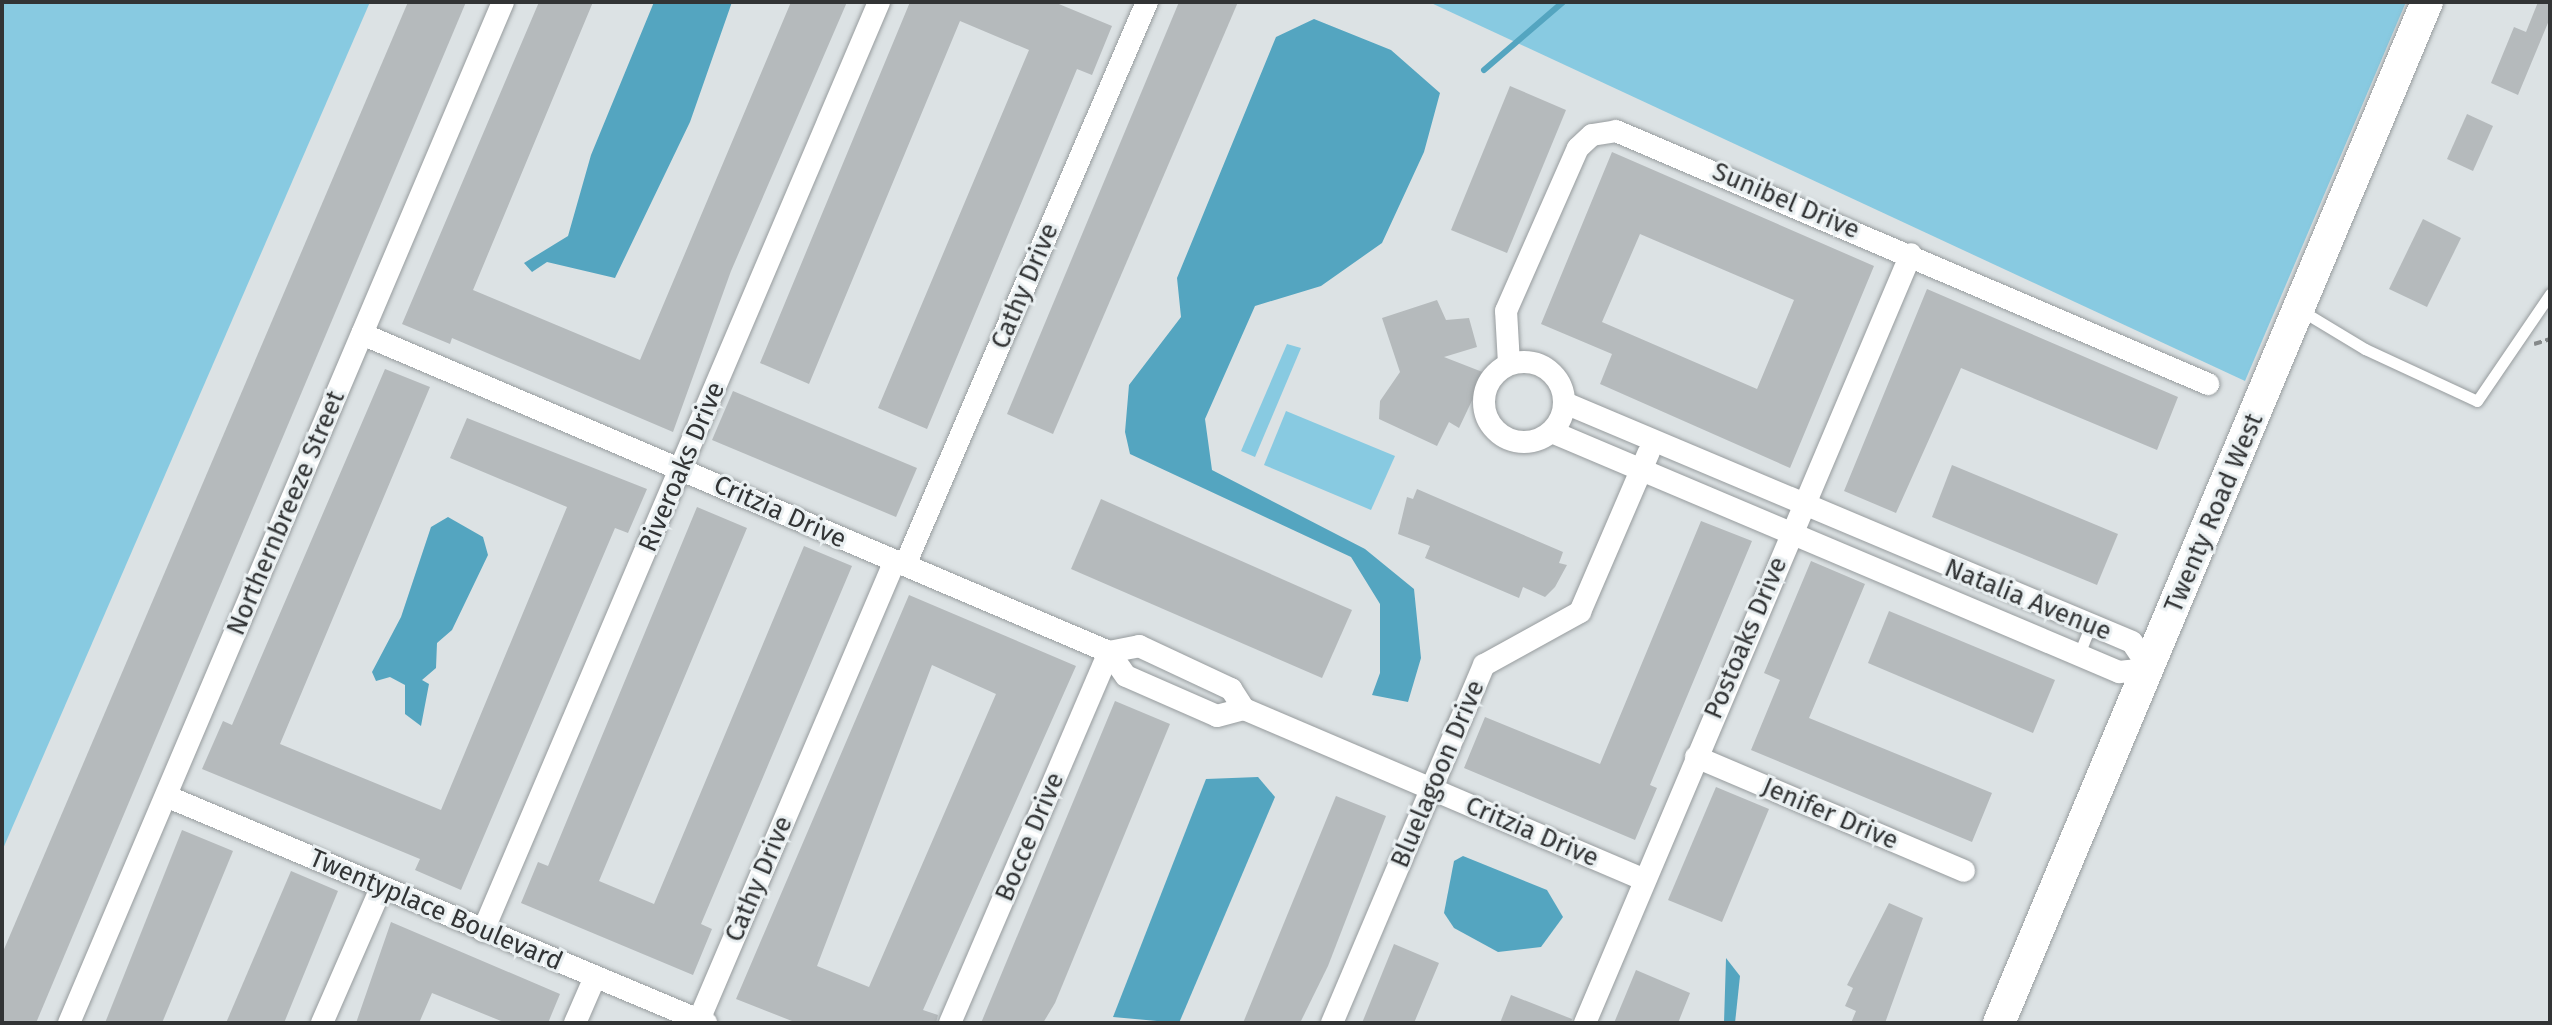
<!DOCTYPE html>
<html>
<head>
<meta charset="utf-8">
<style>
  body { margin:0 }
  #map { position:relative; width:2552px; height:1025px; overflow:hidden; background:#dce2e4; font-family:"Fira Sans",sans-serif }
  div>[style] { position:absolute }
  .green>* { inset:0; background:#88cae1 }
  .water>* { inset:0; background:#54a5c0 }
  .stream>* { height:6px; margin:-3px; padding:0 3px; transform-origin:3px; border-radius:3px; background:#54a5c0 }
  .building>* { inset:0; background:#b5babc }
  .path>* { height:4px; margin-top:-2px; transform-origin:0; background:repeating-linear-gradient(90deg,#85898a 0 8px,transparent 0 12px) }
  .roads { filter:drop-shadow(0 0 2px #979c9e) drop-shadow(0 0 2px #979c9e) }
  .lane>* { height:11px; margin:-5.5px; padding:0 5.5px; transform-origin:5.5px; border-radius:5.5px; background:#fff }
  .street>* { height:22px; margin:-11px; padding:0 11px; transform-origin:11px; border-radius:11px; background:#fff }
  .street>.ring { margin:-11px; padding:0; box-sizing:content-box; background:none; border:22px solid #fff; border-radius:50% }
  .secondary>* { height:32px; margin:-16px; padding:0 16px; transform-origin:16px; border-radius:16px; background:#fff }
  span { translate:-50% -50%; white-space:nowrap; text-align:center; line-height:1.15; -webkit-text-stroke:6px #e9eff1; paint-order:stroke }
  .street-label { font-size:26px; color:#323435 }
  .frame { position:absolute; inset:0; border:4px solid #323435; pointer-events:none }
</style>
</head>
<body>
<div id="map">
  <div class="green">
    <i style="clip-path:polygon(2px 2px,370px 2px,2px 851px)"></i>
    <i style="clip-path:polygon(1429px 2px,2406px 2px,2245px 381px)"></i>
    <i style="clip-path:polygon(1287px 344px,1301px 348px,1255px 457px,1241px 451px)"></i>
    <i style="clip-path:polygon(1286px 411px,1395px 456px,1371px 510px,1264px 465px)"></i>
  </div>
  <div class="water">
    <i style="clip-path:polygon(654px 2px,732px 2px,690px 122px,615px 278px,547px 262px,532px 272px,524px 263px,568px 236px,591px 155px)"></i>
    <i style="clip-path:polygon(1314px 19px,1391px 50px,1440px 93px,1424px 152px,1382px 243px,1321px 286px,1255px 306px,1205px 419px,1212px 470px,1365px 549px,1414px 589px,1421px 658px,1408px 702px,1372px 695px,1380px 673px,1380px 604px,1351px 557px,1130px 454px,1125px 432px,1129px 385px,1181px 317px,1177px 278px,1276px 37px)"></i>
    <i style="clip-path:polygon(448px 517px,483px 537px,488px 555px,452px 630px,437px 643px,436px 668px,422px 680px,429px 684px,421px 726px,405px 714px,405px 685px,390px 677px,376px 681px,372px 672px,401px 617px,431px 527px)"></i>
    <i style="clip-path:polygon(1258px 777px,1275px 797px,1179px 1023px,1113px 1017px,1206px 779px)"></i>
    <i style="clip-path:polygon(1463px 856px,1547px 890px,1563px 917px,1541px 947px,1498px 952px,1454px 928px,1444px 913px,1454px 861px)"></i>
    <i style="clip-path:polygon(1726px 958px,1740px 976px,1735px 1023px,1724px 1023px)"></i>
  </div>
  <div class="stream">
    <i style="left:1484px;top:70px;width:104px;rotate:-40.7deg"></i>
  </div>
  <div class="building">
    <i style="clip-path:polygon(408px 2px,466px 2px,36px 1023px,2px 1023px,2px 954px)"></i>
    <i style="clip-path:polygon(539px 2px,593px 2px,473px 290px,640px 360px,791px 2px,847px 2px,731px 271px,673px 432px,452px 338px,450px 344px,402px 324px)"></i>
    <i style="clip-path:polygon(910px 2px,1054px 2px,1112px 26px,1092px 75px,1077px 69px,927px 429px,878px 408px,1029px 50px,960px 21px,809px 384px,760px 363px)"></i>
    <i style="clip-path:polygon(1179px 2px,1238px 2px,1053px 434px,1007px 414px)"></i>
    <i style="clip-path:polygon(2538px 2px,2550px 2px,2550px 18px,2518px 95px,2491px 83px,2514px 27px,2526px 32px)"></i>
    <i style="clip-path:polygon(1510px 86px,1566px 110px,1507px 253px,1451px 230px)"></i>
    <i style="clip-path:polygon(2467px 114px,2493px 126px,2473px 171px,2447px 159px)"></i>
    <i style="clip-path:polygon(evenodd,1612px 152px,1874px 266px,1790px 468px,1600px 384px,1612px 354px,1541px 324px,1612px 152px,1640px 234px,1794px 300px,1757px 389px,1602px 322px,1640px 234px)"></i>
    <i style="clip-path:polygon(2423px 219px,2461px 238px,2427px 307px,2389px 289px)"></i>
    <i style="clip-path:polygon(1927px 289px,2178px 397px,2157px 450px,1961px 368px,1896px 513px,1844px 491px)"></i>
    <i style="clip-path:polygon(1437px 300px,1446px 320px,1469px 318px,1477px 347px,1444px 357px,1485px 373px,1459px 428px,1449px 422px,1437px 446px,1379px 419px,1380px 401px,1400px 372px,1382px 318px)"></i>
    <i style="clip-path:polygon(385px 369px,430px 387px,280px 744px,441px 810px,567px 507px,450px 458px,467px 418px,647px 489px,628px 533px,615px 528px,461px 890px,415px 870px,420px 859px,202px 769px,223px 721px,232px 725px)"></i>
    <i style="clip-path:polygon(733px 391px,917px 468px,896px 517px,712px 440px)"></i>
    <i style="clip-path:polygon(1952px 465px,2118px 534px,2097px 585px,1932px 517px)"></i>
    <i style="clip-path:polygon(1417px 489px,1563px 552px,1559px 563px,1567px 565px,1555px 587px,1545px 597px,1523px 587px,1519px 598px,1425px 558px,1430px 546px,1398px 534px,1407px 497px,1413px 499px)"></i>
    <i style="clip-path:polygon(1101px 499px,1352px 610px,1322px 678px,1071px 569px)"></i>
    <i style="clip-path:polygon(697px 507px,747px 528px,599px 881px,654px 904px,804px 546px,852px 566px,701px 924px,712px 929px,693px 975px,521px 903px,538px 862px,548px 866px)"></i>
    <i style="clip-path:polygon(1701px 521px,1752px 541px,1650px 785px,1657px 788px,1635px 840px,1464px 768px,1485px 717px,1600px 764px)"></i>
    <i style="clip-path:polygon(1811px 561px,1865px 584px,1809px 718px,1992px 793px,1972px 842px,1751px 750px,1780px 680px,1764px 673px)"></i>
    <i style="clip-path:polygon(evenodd,909px 595px,1076px 666px,923px 1010px,938px 1015px,936px 1023px,797px 1023px,736px 999px,909px 595px,932px 665px,996px 694px,869px 987px,817px 966px,932px 665px)"></i>
    <i style="clip-path:polygon(1889px 611px,2055px 680px,2033px 733px,1868px 663px)"></i>
    <i style="clip-path:polygon(1115px 701px,1170px 724px,1055px 1003px,1043px 1023px,981px 1023px)"></i>
    <i style="clip-path:polygon(1716px 787px,1769px 809px,1722px 922px,1668px 900px)"></i>
    <i style="clip-path:polygon(1336px 796px,1386px 816px,1328px 966px,1300px 1023px,1243px 1023px)"></i>
    <i style="clip-path:polygon(182px 830px,233px 851px,162px 1023px,105px 1023px)"></i>
    <i style="clip-path:polygon(291px 871px,338px 891px,284px 1023px,226px 1023px)"></i>
    <i style="clip-path:polygon(1889px 903px,1923px 918px,1885px 1023px,1851px 1023px,1856px 1011px,1845px 1006px,1853px 988px,1847px 985px)"></i>
    <i style="clip-path:polygon(391px 922px,560px 994px,548px 1023px,506px 1023px,432px 993px,419px 1023px,356px 1023px)"></i>
    <i style="clip-path:polygon(1394px 944px,1439px 963px,1414px 1023px,1362px 1023px)"></i>
    <i style="clip-path:polygon(1636px 970px,1690px 993px,1678px 1023px,1614px 1023px)"></i>
    <i style="clip-path:polygon(1511px 995px,1572px 1019px,1571px 1023px,1500px 1023px)"></i>
  </div>
  <div class="path">
    <i style="left:2534px;top:344px;width:17px;rotate:-17deg"></i>
  </div>
  <div class="roads">
    <div class="lane">
      <i style="left:2302px;top:311px;width:74px;rotate:31.1deg"></i>
      <i style="left:2365px;top:349px;width:123px;rotate:24.9deg"></i>
      <i style="left:2477px;top:401px;width:130px;rotate:-55.7deg"></i>
      <i style="left:2079px;top:654px;width:31px;rotate:-68deg"></i>
    </div>
    <div class="street">
      <i style="left:362px;top:334px;width:812px;rotate:23.06deg"></i>
      <i style="left:1109px;top:652px;width:29px;rotate:55deg"></i>
      <i style="left:1126px;top:676px;width:99px;rotate:23.7deg"></i>
      <i style="left:1217px;top:716px;width:28px;rotate:-15deg"></i>
      <i style="left:1244px;top:709px;width:434px;rotate:23.1deg"></i>
      <i class="ring" style="left:1484px;top:362px;width:58px;height:58px"></i>
      <i style="left:1509px;top:364px;width:53px;rotate:-93.2deg"></i>
      <i style="left:1506px;top:311px;width:178px;rotate:-66.2deg"></i>
      <i style="left:1578px;top:148px;width:19px;rotate:-43deg"></i>
      <i style="left:1592px;top:135px;width:24px;rotate:-9deg"></i>
      <i style="left:1616px;top:131px;width:644px;rotate:23.14deg"></i>
      <i style="left:1552px;top:432px;width:616px;rotate:22.94deg"></i>
      <i style="left:2119px;top:672px;width:31px;rotate:-6deg"></i>
      <i style="left:2150px;top:669px;width:32px;rotate:-124deg"></i>
      <i style="left:2132px;top:642px;width:615px;rotate:-157.14deg"></i>
      <i style="left:905px;top:565px;width:613px;rotate:-66.74deg"></i>
      <i style="left:1109px;top:652px;width:31px;rotate:-11deg"></i>
      <i style="left:1139px;top:646px;width:102px;rotate:25.1deg"></i>
      <i style="left:1231px;top:689px;width:24px;rotate:57deg"></i>
      <i style="left:1696px;top:757px;width:291px;rotate:23deg"></i>
      <i style="left:166px;top:796px;width:586px;rotate:22.8deg"></i>
      <i style="left:483px;top:931px;width:1010px;rotate:-66.91deg"></i>
      <i style="left:699px;top:1020px;width:499px;rotate:-66.9deg"></i>
      <i style="left:69px;top:1023px;width:1109px;rotate:-66.97deg"></i>
      <i style="left:322px;top:1023px;width:147px;rotate:-66.4deg"></i>
      <i style="left:575px;top:1023px;width:50px;rotate:-66.5deg"></i>
      <i style="left:950px;top:1023px;width:404px;rotate:-66.8deg"></i>
      <i style="left:1332px;top:1023px;width:389px;rotate:-67deg"></i>
      <i style="left:1484px;top:665px;width:110px;rotate:-28.9deg"></i>
      <i style="left:1580px;top:612px;width:174px;rotate:-66.7deg"></i>
      <i style="left:1585px;top:1023px;width:835px;rotate:-67.03deg"></i>
    </div>
    <div class="secondary">
      <i style="left:1999px;top:1023px;width:1107px;rotate:-67.26deg"></i>
    </div>
  </div>
  <div class="street-label">
    <span style="left:1786px;top:201px;rotate:23deg">Sunibel Drive</span>
    <span style="left:1025px;top:286px;rotate:-67deg">Cathy Drive</span>
    <span style="left:682px;top:467px;rotate:-67deg">Riveroaks Drive</span>
    <span style="left:780px;top:512px;rotate:24deg">Critzia Drive</span>
    <span style="left:286px;top:513px;rotate:-67deg">Northernbreeze Street</span>
    <span style="left:2214px;top:513px;rotate:-67deg">Twenty Road West</span>
    <span style="left:2028px;top:600px;rotate:22deg">Natalia Avenue</span>
    <span style="left:1746px;top:638px;rotate:-67deg">Postoaks Drive</span>
    <span style="left:1438px;top:774px;rotate:-67deg">Bluelagoon Drive</span>
    <span style="left:1830px;top:814px;rotate:23deg">Jenifer Drive</span>
    <span style="left:1532px;top:832px;rotate:23deg">Critzia Drive</span>
    <span style="left:1030px;top:837px;rotate:-67deg">Bocce Drive</span>
    <span style="left:759px;top:879px;rotate:-67deg">Cathy Drive</span>
    <span style="left:436px;top:910px;rotate:23deg">Twentyplace Boulevard</span>
  </div>
  <div class="frame"></div>
</div>
</body>
</html>
